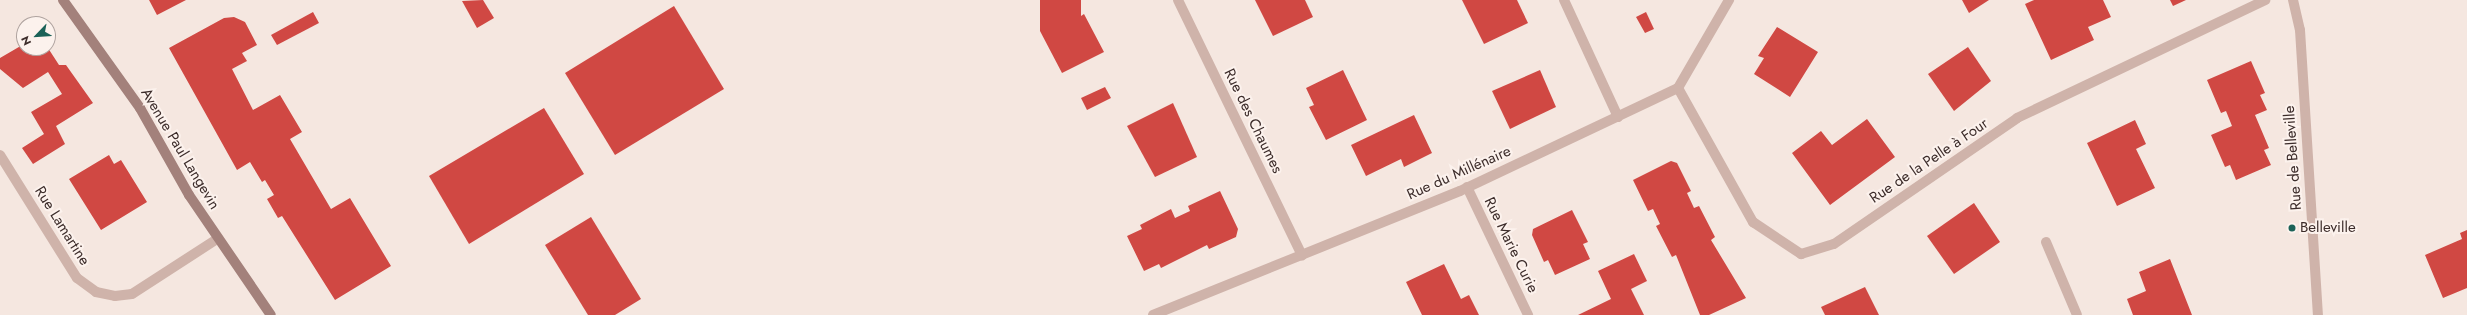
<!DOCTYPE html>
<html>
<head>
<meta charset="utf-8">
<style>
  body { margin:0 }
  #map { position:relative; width:2467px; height:315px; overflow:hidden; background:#f5e7e0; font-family:Jost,sans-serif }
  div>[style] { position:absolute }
  .building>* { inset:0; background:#d04843 }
  .street>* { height:10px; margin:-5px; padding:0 5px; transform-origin:5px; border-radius:5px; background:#cfb3aa }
  .secondary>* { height:10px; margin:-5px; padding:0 5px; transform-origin:5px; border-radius:5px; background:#a3817b }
  .dots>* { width:11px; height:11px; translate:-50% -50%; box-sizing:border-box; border:2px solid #fcf2ed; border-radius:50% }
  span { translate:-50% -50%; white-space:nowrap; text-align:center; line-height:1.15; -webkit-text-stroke:4px #fcf2ed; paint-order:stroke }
  .street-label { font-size:15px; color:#3c2c2a }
  .poi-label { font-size:15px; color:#3c2c2a }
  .left { translate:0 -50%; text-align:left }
  .north { position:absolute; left:16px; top:16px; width:40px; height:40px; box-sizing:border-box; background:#fcf2ed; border:1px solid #afa39f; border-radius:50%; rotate:245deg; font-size:11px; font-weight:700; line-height:16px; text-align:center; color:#3c2c2a }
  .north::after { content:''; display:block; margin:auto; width:14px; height:18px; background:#1b6258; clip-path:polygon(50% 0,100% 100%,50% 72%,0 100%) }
</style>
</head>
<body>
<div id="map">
  <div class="building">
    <i style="clip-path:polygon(149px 0,186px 0,157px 15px)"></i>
    <i style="clip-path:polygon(483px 0,494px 18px,477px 28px,462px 1px)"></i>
    <i style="clip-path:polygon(1040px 0,1081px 0,1081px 16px,1084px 14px,1104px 52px,1062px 73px,1040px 31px)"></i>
    <i style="clip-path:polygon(1255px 0,1305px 0,1313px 17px,1273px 36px)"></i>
    <i style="clip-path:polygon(1462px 0,1517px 0,1528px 23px,1484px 44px)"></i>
    <i style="clip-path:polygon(1962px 0,1989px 0,1969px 13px)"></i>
    <i style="clip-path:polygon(2034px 0,2103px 0,2111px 17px,2088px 27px,2094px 40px,2051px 60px,2025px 4px)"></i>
    <i style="clip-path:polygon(2170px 0,2186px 0,2173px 6px)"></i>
    <i style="clip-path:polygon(674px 6px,724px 89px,615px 155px,565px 73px)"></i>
    <i style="clip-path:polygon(313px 12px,319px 23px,277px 45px,271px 35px)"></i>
    <i style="clip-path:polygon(1646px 12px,1654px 29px,1645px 33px,1636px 17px)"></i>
    <i style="clip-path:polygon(234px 17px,245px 22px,257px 45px,242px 53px,247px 61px,232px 69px,253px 110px,280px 95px,302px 132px,290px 139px,331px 209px,350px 198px,391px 266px,335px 300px,282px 216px,278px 218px,267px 199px,274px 195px,265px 180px,262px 182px,250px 162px,237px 170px,169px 48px,224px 18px)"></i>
    <i style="clip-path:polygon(1777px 27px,1818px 52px,1790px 97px,1754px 74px,1764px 58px,1758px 56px)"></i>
    <i style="clip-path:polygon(24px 44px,24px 48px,48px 48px,59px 65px,66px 65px,93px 103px,56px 126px,65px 144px,33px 164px,22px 148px,44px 134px,31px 112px,62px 94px,48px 72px,23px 88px,0 69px,0 58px)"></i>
    <i style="clip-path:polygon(1968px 47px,1991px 81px,1954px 111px,1928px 74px)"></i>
    <i style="clip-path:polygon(2251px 61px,2265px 93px,2260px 95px,2267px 110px,2255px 115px,2269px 148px,2264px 150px,2271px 165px,2236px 180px,2230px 165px,2225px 167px,2211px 135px,2232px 126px,2226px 111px,2221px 113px,2207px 80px)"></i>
    <i style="clip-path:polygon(1343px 70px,1367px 120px,1326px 140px,1309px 107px,1314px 105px,1306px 88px)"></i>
    <i style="clip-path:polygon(1540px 70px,1556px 107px,1510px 129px,1492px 91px)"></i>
    <i style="clip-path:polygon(1105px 87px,1111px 98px,1087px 110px,1081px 98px)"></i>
    <i style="clip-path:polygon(1173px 103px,1197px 157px,1155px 177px,1127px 126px)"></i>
    <i style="clip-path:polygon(544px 108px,584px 174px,469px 244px,429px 176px)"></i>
    <i style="clip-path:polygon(1414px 115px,1432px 153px,1404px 167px,1401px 159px,1366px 176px,1351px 145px)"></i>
    <i style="clip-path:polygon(1867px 119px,1895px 157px,1830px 205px,1792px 153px,1821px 131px,1832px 145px)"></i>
    <i style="clip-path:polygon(2135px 120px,2146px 144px,2136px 149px,2155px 188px,2117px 206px,2087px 143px)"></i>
    <i style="clip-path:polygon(109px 155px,114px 164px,121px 160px,147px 202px,101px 230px,69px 179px)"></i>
    <i style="clip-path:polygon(1671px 161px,1677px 163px,1691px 191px,1687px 193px,1694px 208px,1699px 206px,1715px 237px,1711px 240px,1746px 298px,1709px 315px,1700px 315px,1676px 255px,1672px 257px,1656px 226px,1660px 224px,1653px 209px,1648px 211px,1633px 180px)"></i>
    <i style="clip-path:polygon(1220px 191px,1238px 229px,1236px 237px,1209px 249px,1207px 245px,1161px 268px,1159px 264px,1144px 271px,1127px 236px,1142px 229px,1140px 225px,1171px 209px,1175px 218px,1190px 211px,1188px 206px)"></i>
    <i style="clip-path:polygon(1974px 203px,2000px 242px,1954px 274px,1927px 236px)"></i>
    <i style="clip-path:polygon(1572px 210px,1588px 242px,1583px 244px,1590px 259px,1555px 275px,1548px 260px,1544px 262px,1532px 235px,1533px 229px)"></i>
    <i style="clip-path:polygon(591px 217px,641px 299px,615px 315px,588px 315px,545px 245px)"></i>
    <i style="clip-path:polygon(2467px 230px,2467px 288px,2443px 298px,2425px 255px,2462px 239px,2460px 233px)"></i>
    <i style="clip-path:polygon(1634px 254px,1647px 281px,1631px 289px,1644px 315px,1578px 315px,1611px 299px,1598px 271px)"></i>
    <i style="clip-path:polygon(2170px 259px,2192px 315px,2133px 315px,2127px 299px,2146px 291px,2139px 272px)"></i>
    <i style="clip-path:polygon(1444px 264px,1461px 299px,1469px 295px,1479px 315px,1422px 315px,1406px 282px)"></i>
    <i style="clip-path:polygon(1865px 287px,1879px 315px,1825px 315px,1821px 307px)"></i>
  </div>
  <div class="street">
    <i style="left:1178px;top:0;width:284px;rotate:64.1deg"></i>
    <i style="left:1564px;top:0;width:129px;rotate:65.2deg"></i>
    <i style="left:2293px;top:0;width:31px;rotate:77deg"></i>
    <i style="left:2300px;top:30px;width:286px;rotate:86.4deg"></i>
    <i style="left:1678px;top:88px;width:154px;rotate:60.8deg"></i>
    <i style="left:1753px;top:222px;width:58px;rotate:33.7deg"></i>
    <i style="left:1801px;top:254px;width:34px;rotate:-17deg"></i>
    <i style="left:1834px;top:244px;width:222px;rotate:-34.5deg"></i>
    <i style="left:2017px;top:118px;width:275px;rotate:-25.4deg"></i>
    <i style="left:0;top:155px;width:145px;rotate:58deg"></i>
    <i style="left:77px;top:278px;width:24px;rotate:36deg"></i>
    <i style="left:96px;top:292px;width:19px;rotate:12deg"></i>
    <i style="left:115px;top:296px;width:17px;rotate:-7deg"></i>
    <i style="left:132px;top:294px;width:101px;rotate:-32.9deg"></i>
    <i style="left:1467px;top:187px;width:142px;rotate:64.5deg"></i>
    <i style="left:2046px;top:242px;width:79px;rotate:67deg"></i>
    <i style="left:1153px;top:315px;width:331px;rotate:-22deg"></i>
    <i style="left:1460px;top:191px;width:241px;rotate:-25.3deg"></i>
    <i style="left:1678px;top:88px;width:102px;rotate:-59.9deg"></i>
  </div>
  <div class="secondary">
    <i style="left:63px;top:0;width:133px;rotate:54.5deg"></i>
    <i style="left:140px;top:108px;width:100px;rotate:60.6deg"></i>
    <i style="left:189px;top:195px;width:145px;rotate:55.7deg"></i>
  </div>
  <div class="dots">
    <i style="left:2292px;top:228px;background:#1b6258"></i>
  </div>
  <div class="street-label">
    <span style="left:1253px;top:121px;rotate:64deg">Rue des Chaumes</span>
    <span style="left:180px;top:149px;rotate:59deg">Avenue Paul Langevin</span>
    <span style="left:2293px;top:158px;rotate:-94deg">Rue de Belleville</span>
    <span style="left:1929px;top:161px;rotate:-34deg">Rue de la Pelle à Four</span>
    <span style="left:1459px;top:173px;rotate:-24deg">Rue du Millénaire</span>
    <span style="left:62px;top:226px;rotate:58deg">Rue Lamartine</span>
    <span style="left:1511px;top:245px;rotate:64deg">Rue Marie Curie</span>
  </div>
  <div class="poi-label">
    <span class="left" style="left:2300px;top:228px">Belleville</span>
  </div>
  <div class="north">N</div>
</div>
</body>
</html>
